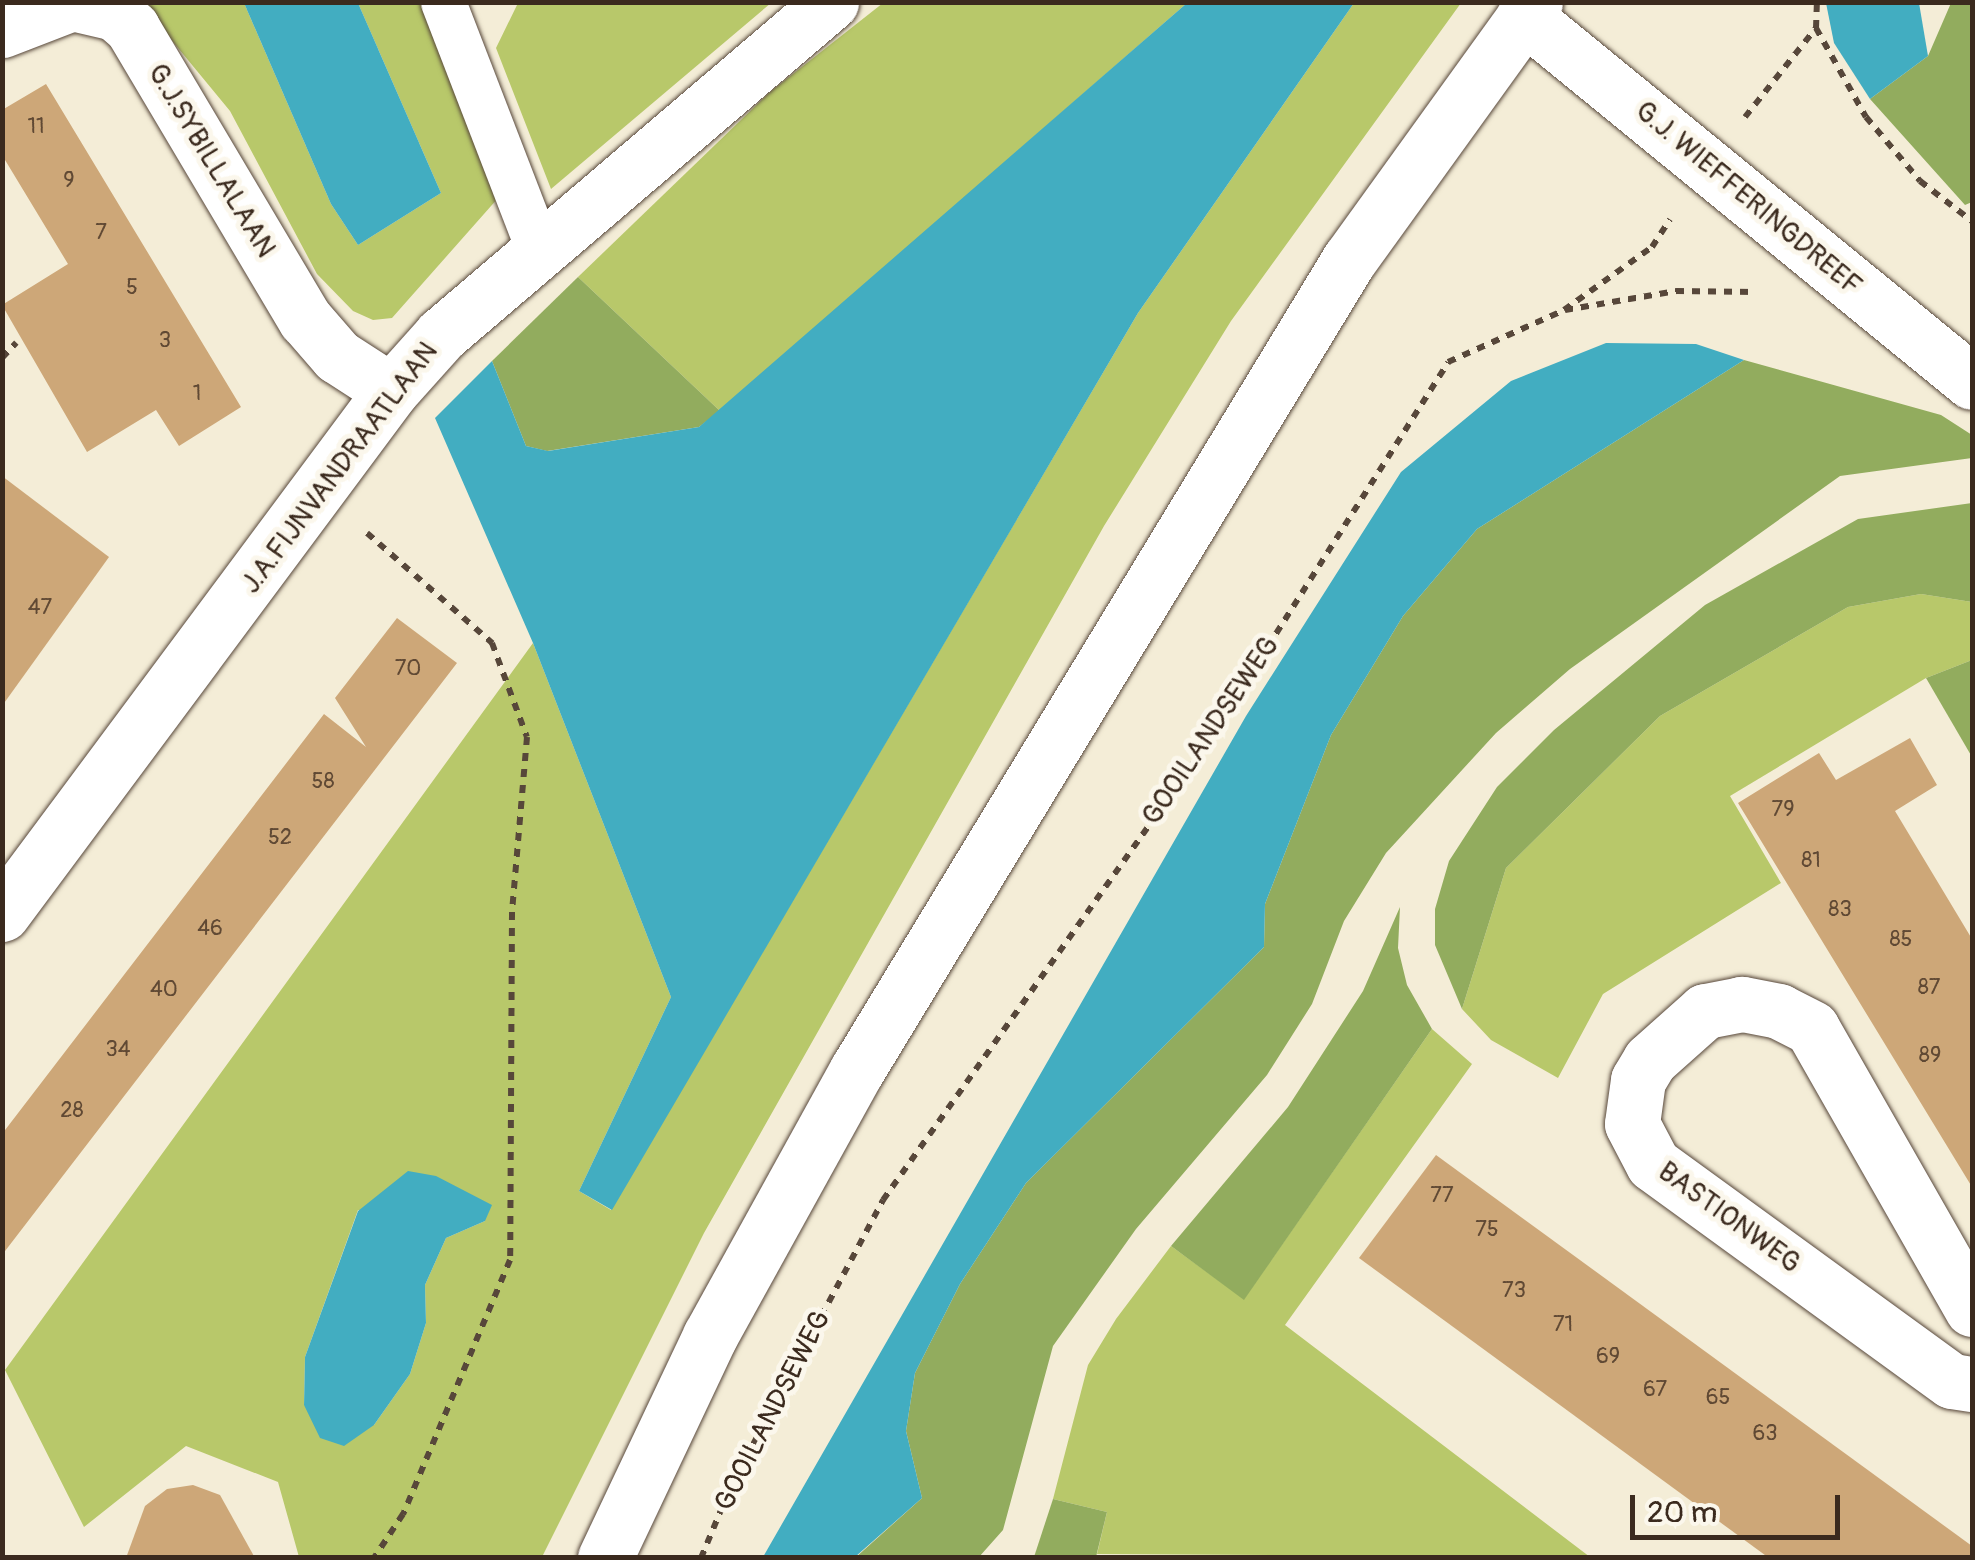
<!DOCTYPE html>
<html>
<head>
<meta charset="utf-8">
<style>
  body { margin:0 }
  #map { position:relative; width:1975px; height:1560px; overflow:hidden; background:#f4edd7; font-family:Pangolin,sans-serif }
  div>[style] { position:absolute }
  .green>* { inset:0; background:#b8c86a }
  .forest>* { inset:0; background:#92ac5e }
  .water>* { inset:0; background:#42adc1 }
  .building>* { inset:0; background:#cda778 }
  .path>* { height:6px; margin-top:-3px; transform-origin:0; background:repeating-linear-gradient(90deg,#57473a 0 8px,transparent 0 16px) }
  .roads { filter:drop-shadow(0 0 2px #57473a) drop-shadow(0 0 2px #57473a) }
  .pedestrian>* { height:45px; margin:-22.5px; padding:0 22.5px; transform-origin:22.5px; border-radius:22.5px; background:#fff }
  .minor>* { height:55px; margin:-27.5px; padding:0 27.5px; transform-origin:27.5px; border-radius:27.5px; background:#fff }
  .tertiary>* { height:55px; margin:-27.5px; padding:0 27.5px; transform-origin:27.5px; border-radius:27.5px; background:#fff }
  .primary>* { height:55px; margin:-27.5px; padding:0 27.5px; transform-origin:27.5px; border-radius:27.5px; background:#fff }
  span { translate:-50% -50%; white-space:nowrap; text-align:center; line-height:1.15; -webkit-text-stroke:10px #fbf7ec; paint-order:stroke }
  .number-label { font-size:22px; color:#604934 }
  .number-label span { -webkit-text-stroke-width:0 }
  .street-label { font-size:28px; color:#3b2a1e }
  .frame { position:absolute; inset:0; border:5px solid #3b2a1e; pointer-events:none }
  .scale { position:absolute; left:1630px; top:1495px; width:210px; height:45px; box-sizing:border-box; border:5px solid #3b2a1e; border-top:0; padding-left:12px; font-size:30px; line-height:35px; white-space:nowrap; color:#3b2a1e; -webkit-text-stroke:8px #fbf7ec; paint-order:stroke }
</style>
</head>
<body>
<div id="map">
  <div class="green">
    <i style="clip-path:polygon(141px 3px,244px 3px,331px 204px,358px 245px,441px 193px,358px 3px,430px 3px,499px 197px,392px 318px,373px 320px,353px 311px,317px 274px,230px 111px)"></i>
    <i style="clip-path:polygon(518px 3px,518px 2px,771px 3px,551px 189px,496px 48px)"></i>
    <i style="clip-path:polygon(883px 3px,1187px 3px,720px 411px,578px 277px,770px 92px)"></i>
    <i style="clip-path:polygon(evenodd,1354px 3px,1461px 3px,1231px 321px,1104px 526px,704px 1233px,542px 1557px,299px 1557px,278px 1482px,186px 1446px,84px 1527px,5px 1370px,533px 643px,671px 997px,579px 1191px,611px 1210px,1138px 313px,1354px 3px,358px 1210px,485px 1221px,446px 1238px,425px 1285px,426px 1323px,410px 1374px,374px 1425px,304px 1405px,305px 1357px,358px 1210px)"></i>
    <i style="clip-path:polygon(1921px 594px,1972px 602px,1972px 660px,1926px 678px,1730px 796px,1781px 883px,1603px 994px,1558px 1078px,1491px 1040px,1462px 1009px,1506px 868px,1660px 716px,1848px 607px)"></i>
    <i style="clip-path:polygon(1432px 1029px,1472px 1064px,1285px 1325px,1590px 1557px,1097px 1554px,1107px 1512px,1053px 1499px,1088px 1365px,1116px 1319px,1171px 1246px,1244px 1299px)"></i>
  </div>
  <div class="forest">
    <i style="clip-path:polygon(1951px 3px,1972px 3px,1972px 202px,1965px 205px,1870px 99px,1928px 56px)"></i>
    <i style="clip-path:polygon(578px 277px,720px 411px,699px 427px,547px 451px,526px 446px,492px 361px)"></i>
    <i style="clip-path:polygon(1744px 360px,1941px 415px,1972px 435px,1972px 458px,1840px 476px,1570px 669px,1496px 733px,1386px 853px,1344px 921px,1312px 1004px,1267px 1075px,1136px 1229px,1053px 1346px,1003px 1530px,979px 1557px,855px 1558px,922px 1498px,906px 1431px,915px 1373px,960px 1284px,1026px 1183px,1264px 947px,1265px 904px,1331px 735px,1403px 616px,1477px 529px)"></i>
    <i style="clip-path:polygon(1972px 503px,1972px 602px,1921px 594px,1848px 607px,1660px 716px,1506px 868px,1462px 1009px,1435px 945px,1435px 909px,1449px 861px,1497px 787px,1554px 730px,1705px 605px,1858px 519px)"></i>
    <i style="clip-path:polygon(1972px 660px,1972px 757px,1926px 678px)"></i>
    <i style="clip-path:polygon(1400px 907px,1398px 948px,1407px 985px,1432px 1029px,1244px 1300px,1171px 1246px,1288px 1107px,1363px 991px)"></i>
    <i style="clip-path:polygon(1053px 1499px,1107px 1512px,1096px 1557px,1034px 1557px)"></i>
  </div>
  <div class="water">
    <i style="clip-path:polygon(244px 3px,358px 3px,441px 193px,358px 245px,331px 204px)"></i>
    <i style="clip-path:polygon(1187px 3px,1354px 3px,1138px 313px,612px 1210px,579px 1191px,671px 997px,533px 643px,435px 418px,492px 361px,526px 446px,548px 451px,699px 427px)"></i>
    <i style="clip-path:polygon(1826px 3px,1919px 3px,1928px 56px,1870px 99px,1834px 43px)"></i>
    <i style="clip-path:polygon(1606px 343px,1696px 344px,1744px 360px,1477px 529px,1403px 616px,1331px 735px,1265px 904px,1264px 947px,1026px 1183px,960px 1284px,915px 1373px,906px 1431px,922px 1498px,855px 1557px,763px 1557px,1246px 716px,1401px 472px,1511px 381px)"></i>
    <i style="clip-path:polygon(408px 1171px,436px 1176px,492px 1205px,485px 1221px,446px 1238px,425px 1285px,426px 1323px,410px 1374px,374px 1425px,344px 1446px,320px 1438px,304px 1405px,305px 1357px,358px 1211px)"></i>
  </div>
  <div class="building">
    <i style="clip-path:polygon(46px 84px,241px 407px,179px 446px,156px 410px,87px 452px,2px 305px,68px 264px,2px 155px,2px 110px)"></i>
    <i style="clip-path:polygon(2px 476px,109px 557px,2px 706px)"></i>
    <i style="clip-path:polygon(397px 618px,457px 663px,2px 1255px,2px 1134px,324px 714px,366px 747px,335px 698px)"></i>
    <i style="clip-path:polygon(1910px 738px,1937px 785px,1895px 811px,1972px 939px,1972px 1187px,1738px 803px,1819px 753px,1836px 780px)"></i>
    <i style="clip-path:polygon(1436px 1155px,1972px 1546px,1972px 1558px,1769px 1558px,1359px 1258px)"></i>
    <i style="clip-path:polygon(193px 1485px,220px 1495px,255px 1558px,126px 1558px,145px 1506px,167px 1489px)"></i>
  </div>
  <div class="path">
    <i style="left:1816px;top:28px;width:102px;rotate:60.7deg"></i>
    <i style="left:1866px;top:117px;width:84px;rotate:49.8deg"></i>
    <i style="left:1920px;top:181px;width:66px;rotate:37.6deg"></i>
    <i style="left:1745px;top:117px;width:114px;rotate:-51.4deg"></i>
    <i style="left:1816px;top:28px;width:26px;rotate:-88deg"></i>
    <i style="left:1565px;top:310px;width:113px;rotate:-9.7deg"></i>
    <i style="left:1676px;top:291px;width:80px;rotate:0.7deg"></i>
    <i style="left:2px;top:358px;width:21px;rotate:-47deg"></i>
    <i style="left:367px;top:533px;width:167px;rotate:41.3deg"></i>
    <i style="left:492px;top:643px;width:100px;rotate:69.6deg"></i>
    <i style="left:527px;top:737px;width:176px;rotate:94.9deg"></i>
    <i style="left:512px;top:912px;width:348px;rotate:90.3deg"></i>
    <i style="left:510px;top:1260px;width:276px;rotate:112.8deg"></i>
    <i style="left:403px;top:1514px;width:53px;rotate:123.4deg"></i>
    <i style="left:701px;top:1558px;width:78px;rotate:-67.4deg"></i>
    <i style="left:731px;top:1486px;width:324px;rotate:-62deg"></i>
    <i style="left:883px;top:1200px;width:546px;rotate:-54.62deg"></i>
    <i style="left:1199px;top:755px;width:465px;rotate:-57.6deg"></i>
    <i style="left:1448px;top:362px;width:127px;rotate:-24.1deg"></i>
    <i style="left:1564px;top:310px;width:108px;rotate:-35.6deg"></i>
    <i style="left:1652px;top:247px;width:33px;rotate:-57deg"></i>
  </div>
  <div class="roads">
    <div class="pedestrian">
      <i style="left:443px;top:2px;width:267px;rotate:68.9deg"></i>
    </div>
    <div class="minor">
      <i style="left:2px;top:30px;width:75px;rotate:-21.1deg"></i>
      <i style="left:72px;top:3px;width:44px;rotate:13.1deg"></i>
      <i style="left:115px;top:13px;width:23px;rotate:41deg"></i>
      <i style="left:132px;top:28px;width:339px;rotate:59.3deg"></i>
      <i style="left:305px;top:319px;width:49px;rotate:49.1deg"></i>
      <i style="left:337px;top:356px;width:64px;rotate:32.9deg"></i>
      <i style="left:2px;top:914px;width:652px;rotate:-53.36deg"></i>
      <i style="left:391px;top:391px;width:75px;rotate:-48.2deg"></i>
      <i style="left:441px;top:335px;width:513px;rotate:-40.49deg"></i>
      <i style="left:1972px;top:1309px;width:323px;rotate:-119.7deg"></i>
      <i style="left:1812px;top:1028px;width:37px;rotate:-153deg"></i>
      <i style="left:1779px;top:1011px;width:38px;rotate:-169deg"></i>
      <i style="left:1742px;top:1004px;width:38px;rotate:169deg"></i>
      <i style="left:1705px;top:1011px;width:74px;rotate:138.3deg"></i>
      <i style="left:1650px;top:1060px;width:23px;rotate:121deg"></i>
      <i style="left:1638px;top:1080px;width:44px;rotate:97.8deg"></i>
      <i style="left:1632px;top:1124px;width:45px;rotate:62.3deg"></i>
      <i style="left:1653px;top:1164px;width:369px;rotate:36deg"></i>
      <i style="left:1952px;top:1381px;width:20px;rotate:9deg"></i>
    </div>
    <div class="tertiary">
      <i style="left:1524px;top:16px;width:578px;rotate:39.25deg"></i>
    </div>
    <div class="primary">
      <i style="left:605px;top:1558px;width:246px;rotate:-64.7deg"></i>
      <i style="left:710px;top:1336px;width:304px;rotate:-61.1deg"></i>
      <i style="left:857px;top:1070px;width:948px;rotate:-58.73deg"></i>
      <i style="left:1349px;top:260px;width:318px;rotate:-54.2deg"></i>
    </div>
  </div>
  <div class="number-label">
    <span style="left:36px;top:127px">11</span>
    <span style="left:69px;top:181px">9</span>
    <span style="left:101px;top:233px">7</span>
    <span style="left:132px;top:288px">5</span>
    <span style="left:165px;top:341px">3</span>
    <span style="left:197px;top:394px">1</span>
    <span style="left:40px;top:608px">47</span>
    <span style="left:408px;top:669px">70</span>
    <span style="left:323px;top:782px">58</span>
    <span style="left:1783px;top:810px">79</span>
    <span style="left:280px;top:838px">52</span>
    <span style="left:1811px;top:861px">81</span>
    <span style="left:1840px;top:910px">83</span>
    <span style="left:210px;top:929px">46</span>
    <span style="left:1901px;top:940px">85</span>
    <span style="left:1929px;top:988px">87</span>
    <span style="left:164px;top:990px">40</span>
    <span style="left:118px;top:1050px">34</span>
    <span style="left:1930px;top:1056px">89</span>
    <span style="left:72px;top:1111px">28</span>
    <span style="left:1442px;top:1196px">77</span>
    <span style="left:1487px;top:1230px">75</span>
    <span style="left:1514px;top:1291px">73</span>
    <span style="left:1563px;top:1325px">71</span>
    <span style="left:1608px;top:1357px">69</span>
    <span style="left:1655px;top:1390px">67</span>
    <span style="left:1718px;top:1398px">65</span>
    <span style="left:1765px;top:1434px">63</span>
  </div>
  <div class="street-label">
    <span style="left:211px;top:161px;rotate:59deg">G.J.SYBILLALAAN</span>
    <span style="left:1748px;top:199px;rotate:40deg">G.J. WIEFFERINGDREEF</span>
    <span style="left:340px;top:468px;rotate:-53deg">J.A.FIJNVANDRAATLAAN</span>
    <span style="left:1211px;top:731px;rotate:-56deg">GOOILANDSEWEG</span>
    <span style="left:1729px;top:1218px;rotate:36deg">BASTIONWEG</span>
    <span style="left:773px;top:1411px;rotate:-63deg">GOOILANDSEWEG</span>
  </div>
  <div class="frame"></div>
  <div class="scale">20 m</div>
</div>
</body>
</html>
